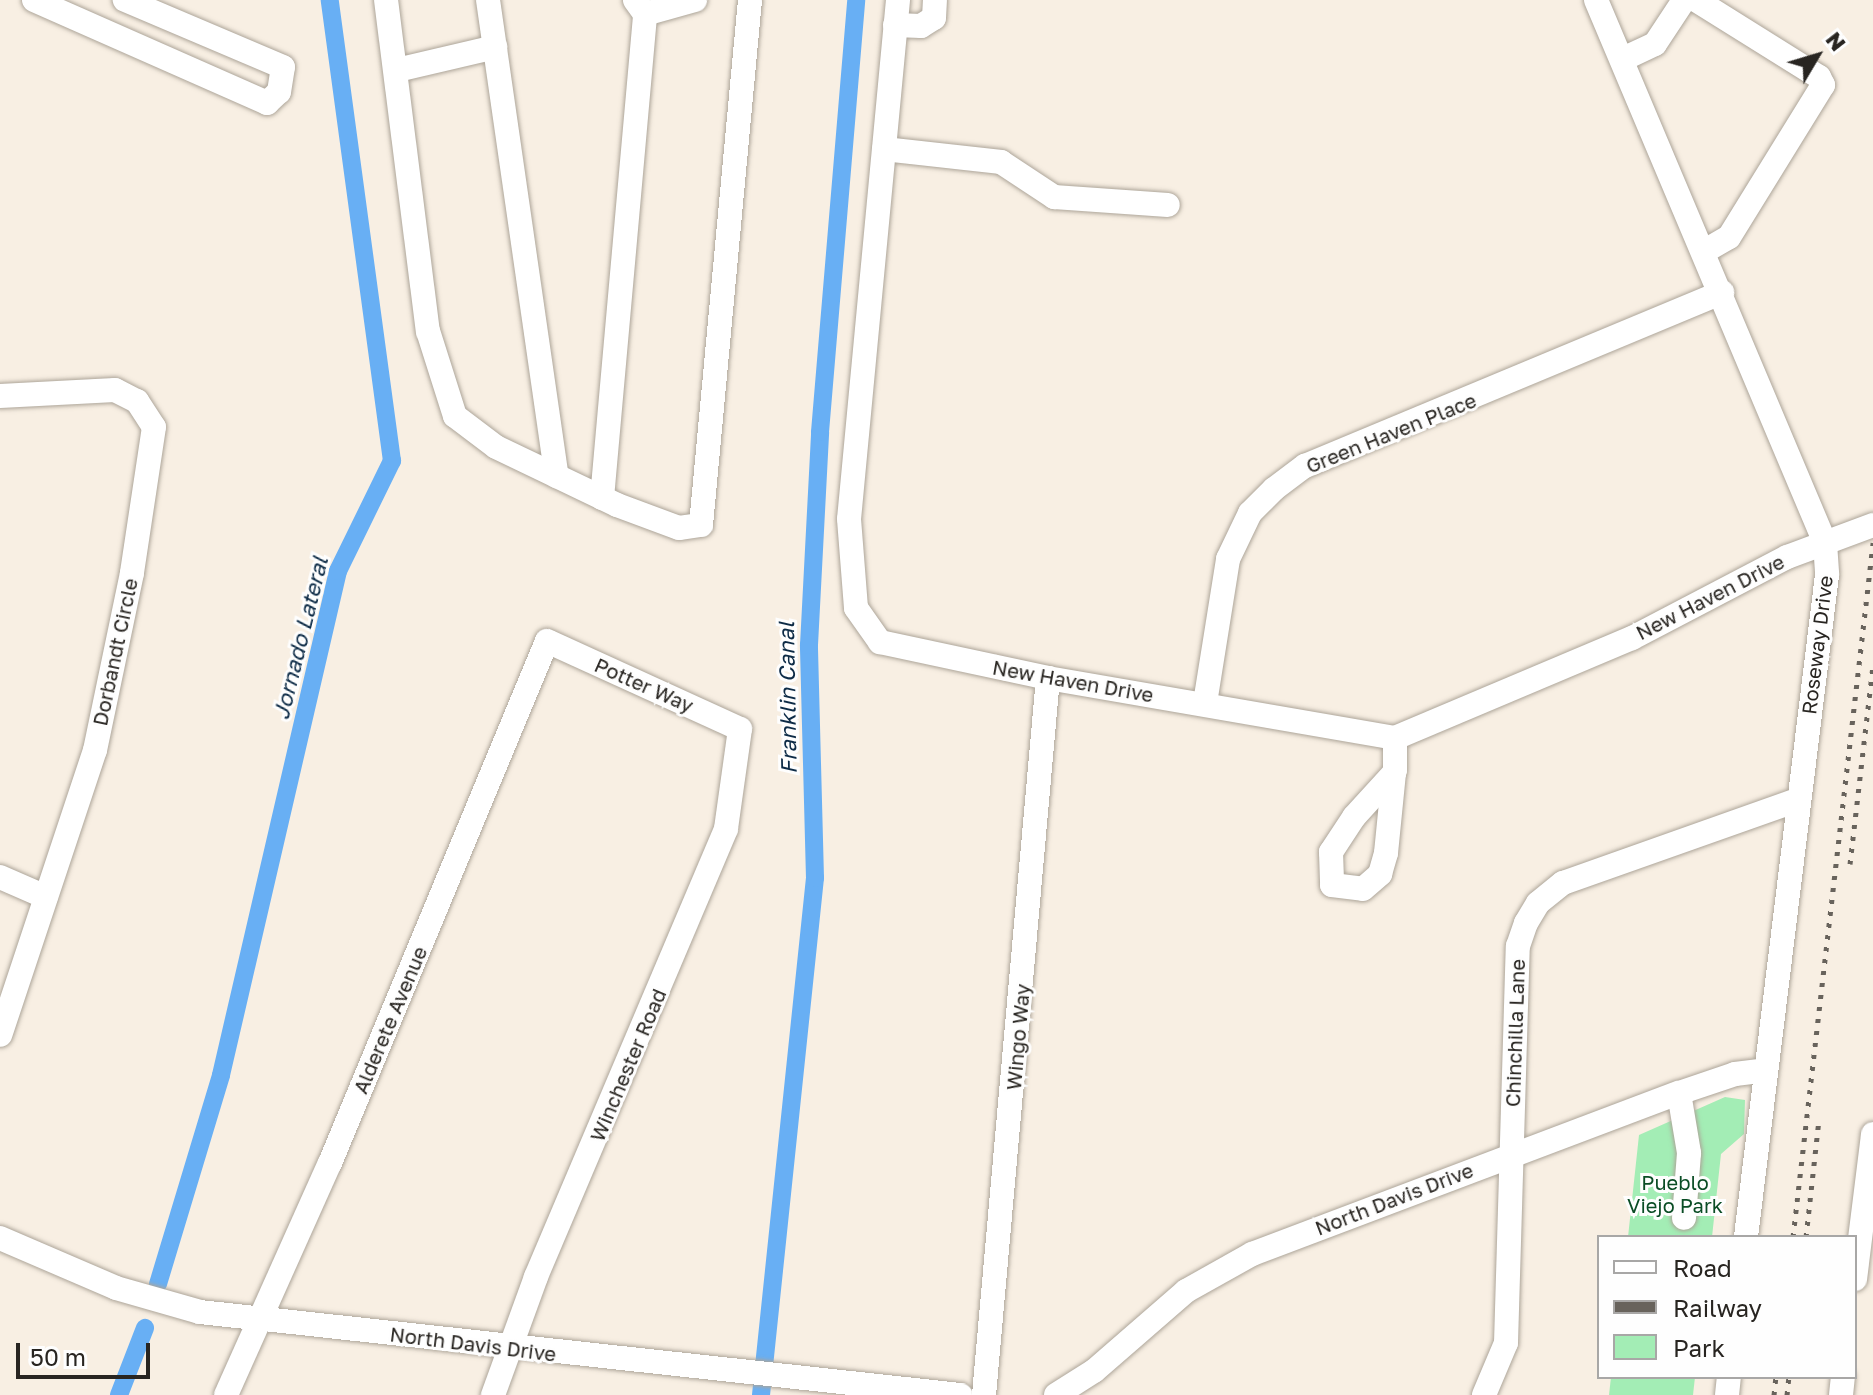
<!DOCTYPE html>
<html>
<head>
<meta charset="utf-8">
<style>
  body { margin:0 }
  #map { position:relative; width:1873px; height:1395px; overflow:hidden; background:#f8efe3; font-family:"Golos Text",sans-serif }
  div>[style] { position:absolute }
  .green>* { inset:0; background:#a3edb5 }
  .canal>* { height:18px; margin:-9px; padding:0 9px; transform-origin:9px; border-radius:9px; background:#68aff4 }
  .roads { filter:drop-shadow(0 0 2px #ada599) drop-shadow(0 0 2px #ada599) }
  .minor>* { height:24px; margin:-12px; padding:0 12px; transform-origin:12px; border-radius:12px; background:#fff }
  .rail>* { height:5px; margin-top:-2.5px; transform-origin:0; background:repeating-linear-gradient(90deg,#68635c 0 4px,transparent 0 12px) }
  span { translate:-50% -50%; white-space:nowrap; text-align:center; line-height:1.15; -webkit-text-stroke:6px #fefefe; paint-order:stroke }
  .street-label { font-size:20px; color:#282521 }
  .park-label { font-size:20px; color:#0a4d25 }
  .water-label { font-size:22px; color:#0d2b46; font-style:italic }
  .legend { position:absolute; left:1597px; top:1235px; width:260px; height:144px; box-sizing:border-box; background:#fefefe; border:2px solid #a8a7a6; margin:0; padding:10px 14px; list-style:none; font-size:24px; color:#282521 }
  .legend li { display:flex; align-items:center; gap:16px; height:40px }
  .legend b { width:40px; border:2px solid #a8a7a6 }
  .north { position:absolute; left:1777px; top:16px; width:80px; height:80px; -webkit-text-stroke:6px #fefefe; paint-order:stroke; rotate:52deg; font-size:22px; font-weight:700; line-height:32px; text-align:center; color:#282521 }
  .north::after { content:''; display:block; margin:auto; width:28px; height:36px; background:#282521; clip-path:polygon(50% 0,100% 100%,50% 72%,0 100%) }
  .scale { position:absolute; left:16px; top:1343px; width:134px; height:36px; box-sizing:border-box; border:4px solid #282521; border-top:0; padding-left:10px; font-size:24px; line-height:28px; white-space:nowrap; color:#282521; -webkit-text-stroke:6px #fefefe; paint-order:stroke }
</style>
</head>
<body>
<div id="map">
  <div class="green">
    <i style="clip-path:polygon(1725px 1097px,1745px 1100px,1744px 1134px,1721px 1154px,1712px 1237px,1628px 1237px,1639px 1135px)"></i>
    <i style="clip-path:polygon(1611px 1377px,1695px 1377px,1693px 1395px,1609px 1395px)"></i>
  </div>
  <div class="canal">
    <i style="left:158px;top:1284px;width:218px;rotate:-73.2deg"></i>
    <i style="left:221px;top:1075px;width:517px;rotate:-76.93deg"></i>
    <i style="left:338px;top:571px;width:123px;rotate:-63.9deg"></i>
    <i style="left:392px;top:461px;width:465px;rotate:-97.7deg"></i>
    <i style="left:119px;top:1395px;width:72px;rotate:-68.8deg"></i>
    <i style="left:761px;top:1395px;width:520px;rotate:-84.04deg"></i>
    <i style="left:815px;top:878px;width:233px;rotate:-91.5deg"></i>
    <i style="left:809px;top:645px;width:213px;rotate:-87deg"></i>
    <i style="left:820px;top:432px;width:433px;rotate:-85.2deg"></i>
  </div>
  <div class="roads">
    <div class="minor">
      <i style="left:34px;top:0;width:255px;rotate:23.8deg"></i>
      <i style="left:267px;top:103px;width:16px;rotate:-43deg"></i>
      <i style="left:279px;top:92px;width:25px;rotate:-81deg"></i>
      <i style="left:283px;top:67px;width:172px;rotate:-157deg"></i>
      <i style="left:386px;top:0;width:334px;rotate:82.8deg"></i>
      <i style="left:428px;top:331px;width:89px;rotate:72.4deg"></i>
      <i style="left:455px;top:416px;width:51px;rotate:37.1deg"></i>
      <i style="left:496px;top:447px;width:134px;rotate:25.6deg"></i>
      <i style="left:617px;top:505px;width:66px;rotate:20.4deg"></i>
      <i style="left:679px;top:528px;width:22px;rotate:-8deg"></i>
      <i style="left:701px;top:525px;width:527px;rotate:-84.67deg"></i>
      <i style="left:488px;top:0;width:481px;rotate:81.8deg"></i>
      <i style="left:898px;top:0;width:521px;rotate:95.39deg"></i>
      <i style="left:849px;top:519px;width:89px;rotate:85.5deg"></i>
      <i style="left:856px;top:608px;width:42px;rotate:54.8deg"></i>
      <i style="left:880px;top:642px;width:172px;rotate:12.1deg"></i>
      <i style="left:1048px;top:678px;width:352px;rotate:9.8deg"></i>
      <i style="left:1395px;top:738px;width:257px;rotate:-22.9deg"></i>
      <i style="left:1632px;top:638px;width:175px;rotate:-27.6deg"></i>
      <i style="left:1787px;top:557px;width:92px;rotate:-20.4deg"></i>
      <i style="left:1596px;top:0;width:589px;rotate:67.13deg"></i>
      <i style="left:1825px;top:543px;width:32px;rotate:86deg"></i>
      <i style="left:1827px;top:575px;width:667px;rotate:96.98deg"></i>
      <i style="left:1696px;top:0;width:145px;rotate:32deg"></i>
      <i style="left:1819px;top:77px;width:9px;rotate:63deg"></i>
      <i style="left:1823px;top:85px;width:179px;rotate:121.7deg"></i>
      <i style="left:1729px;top:237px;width:28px;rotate:150deg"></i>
      <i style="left:645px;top:14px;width:52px;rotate:-15.6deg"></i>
      <i style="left:895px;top:25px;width:26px;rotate:2deg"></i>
      <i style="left:921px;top:26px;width:15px;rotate:-32deg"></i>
      <i style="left:934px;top:18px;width:18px;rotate:-87deg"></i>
      <i style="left:1623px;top:59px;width:35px;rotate:-25deg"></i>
      <i style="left:1655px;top:44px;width:53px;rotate:-56.6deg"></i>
      <i style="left:397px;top:70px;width:101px;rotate:-13.2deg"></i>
      <i style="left:884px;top:149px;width:118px;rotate:6.3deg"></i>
      <i style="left:1001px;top:162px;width:64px;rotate:33.4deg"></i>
      <i style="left:1054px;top:197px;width:114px;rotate:4deg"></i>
      <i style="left:0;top:396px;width:115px;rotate:-3deg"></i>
      <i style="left:115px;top:390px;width:25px;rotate:27deg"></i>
      <i style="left:137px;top:401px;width:31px;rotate:57deg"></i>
      <i style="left:154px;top:427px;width:148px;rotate:98.6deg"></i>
      <i style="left:132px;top:573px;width:181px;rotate:101.8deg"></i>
      <i style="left:95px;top:750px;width:300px;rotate:108.4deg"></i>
      <i style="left:602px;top:498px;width:486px;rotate:-84.9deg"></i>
      <i style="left:645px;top:14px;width:17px;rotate:-126deg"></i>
      <i style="left:1205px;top:703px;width:146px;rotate:-80.9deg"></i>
      <i style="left:1228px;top:559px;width:51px;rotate:-64.4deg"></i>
      <i style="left:1250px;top:513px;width:34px;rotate:-45deg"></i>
      <i style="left:1274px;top:489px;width:39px;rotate:-37deg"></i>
      <i style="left:1305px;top:466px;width:452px;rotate:-22.6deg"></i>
      <i style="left:1394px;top:773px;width:59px;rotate:132.3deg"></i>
      <i style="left:1354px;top:817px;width:42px;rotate:123.3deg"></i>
      <i style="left:1331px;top:852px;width:33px;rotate:88deg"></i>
      <i style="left:1332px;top:885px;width:31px;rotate:7deg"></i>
      <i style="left:1363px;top:889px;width:23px;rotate:-41deg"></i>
      <i style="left:1380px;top:874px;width:22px;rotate:-74deg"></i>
      <i style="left:1386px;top:853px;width:80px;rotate:-84.3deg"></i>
      <i style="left:1394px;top:773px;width:3px;rotate:-72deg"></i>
      <i style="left:1395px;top:770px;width:32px;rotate:-90deg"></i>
      <i style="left:0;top:877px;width:50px;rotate:23.5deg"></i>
      <i style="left:1679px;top:1093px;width:61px;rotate:80.5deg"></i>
      <i style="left:1689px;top:1153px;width:65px;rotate:94.4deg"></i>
      <i style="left:0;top:1238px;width:126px;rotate:23.3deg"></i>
      <i style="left:116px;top:1288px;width:87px;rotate:15.9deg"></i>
      <i style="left:200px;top:1312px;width:765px;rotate:6.23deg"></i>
      <i style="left:1855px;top:1279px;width:146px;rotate:-82.9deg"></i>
      <i style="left:226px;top:1395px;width:254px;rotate:-65.9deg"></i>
      <i style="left:330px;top:1163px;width:565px;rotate:-67.43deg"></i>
      <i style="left:547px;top:641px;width:212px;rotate:24.5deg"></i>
      <i style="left:740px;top:729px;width:101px;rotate:98deg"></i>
      <i style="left:726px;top:829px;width:487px;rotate:113deg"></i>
      <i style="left:536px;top:1277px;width:126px;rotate:110deg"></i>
      <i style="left:984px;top:1395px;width:720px;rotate:-84.9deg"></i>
      <i style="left:1056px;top:1395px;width:45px;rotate:-32.3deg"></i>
      <i style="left:1094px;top:1371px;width:122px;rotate:-41deg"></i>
      <i style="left:1186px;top:1291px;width:76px;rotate:-29.3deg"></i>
      <i style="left:1252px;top:1254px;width:456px;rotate:-20.7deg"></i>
      <i style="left:1679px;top:1093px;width:59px;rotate:-18.7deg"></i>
      <i style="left:1735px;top:1074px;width:31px;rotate:-7deg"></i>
      <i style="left:1484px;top:1395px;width:56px;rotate:-67.1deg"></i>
      <i style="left:1506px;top:1343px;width:397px;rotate:-88.3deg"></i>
      <i style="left:1518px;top:946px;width:24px;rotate:-71deg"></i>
      <i style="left:1526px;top:923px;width:23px;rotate:-59deg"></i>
      <i style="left:1538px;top:903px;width:32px;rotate:-39deg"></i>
      <i style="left:1563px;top:883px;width:249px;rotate:-19.5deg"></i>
      <i style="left:1727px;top:1395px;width:18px;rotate:-84deg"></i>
      <i style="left:1841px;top:1395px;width:18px;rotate:-84deg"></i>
    </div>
  </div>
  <div class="rail">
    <i style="left:1850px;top:864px;width:199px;rotate:-83.4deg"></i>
    <i style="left:1793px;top:1237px;width:699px;rotate:-83.42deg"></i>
    <i style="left:1806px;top:1237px;width:119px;rotate:-83.7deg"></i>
    <i style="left:1774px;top:1395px;width:18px;rotate:-84deg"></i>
    <i style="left:1787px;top:1395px;width:18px;rotate:-84deg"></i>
  </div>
  <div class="street-label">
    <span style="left:1391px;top:433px;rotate:-22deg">Green Haven Place</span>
    <span style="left:1710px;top:597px;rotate:-27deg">New Haven Drive</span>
    <span style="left:1817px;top:645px;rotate:-83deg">Roseway Drive</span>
    <span style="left:115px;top:652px;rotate:-78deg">Dorbandt Circle</span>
    <span style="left:1073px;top:681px;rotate:10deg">New Haven Drive</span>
    <span style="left:644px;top:685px;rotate:24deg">Potter Way</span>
    <span style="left:390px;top:1020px;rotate:-67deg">Alderete Avenue</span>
    <span style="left:1515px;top:1033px;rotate:-88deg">Chinchilla Lane</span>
    <span style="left:1018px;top:1037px;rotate:-85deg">Wingo Way</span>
    <span style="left:628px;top:1065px;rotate:-67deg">Winchester Road</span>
    <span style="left:1394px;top:1199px;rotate:-21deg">North Davis Drive</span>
    <span style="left:473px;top:1344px;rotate:7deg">North Davis Drive</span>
  </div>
  <div class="park-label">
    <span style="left:1675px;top:1194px">Pueblo<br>Viejo Park</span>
  </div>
  <div class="water-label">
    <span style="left:300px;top:638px;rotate:-76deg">Jornado Lateral</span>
    <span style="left:787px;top:698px;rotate:-91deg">Franklin Canal</span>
  </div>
  <ul class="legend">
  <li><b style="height:10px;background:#fff"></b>Road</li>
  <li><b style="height:10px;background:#68635c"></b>Railway</li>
  <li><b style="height:22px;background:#a3edb5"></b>Park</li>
  </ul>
  <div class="north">N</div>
  <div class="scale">50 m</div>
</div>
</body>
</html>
